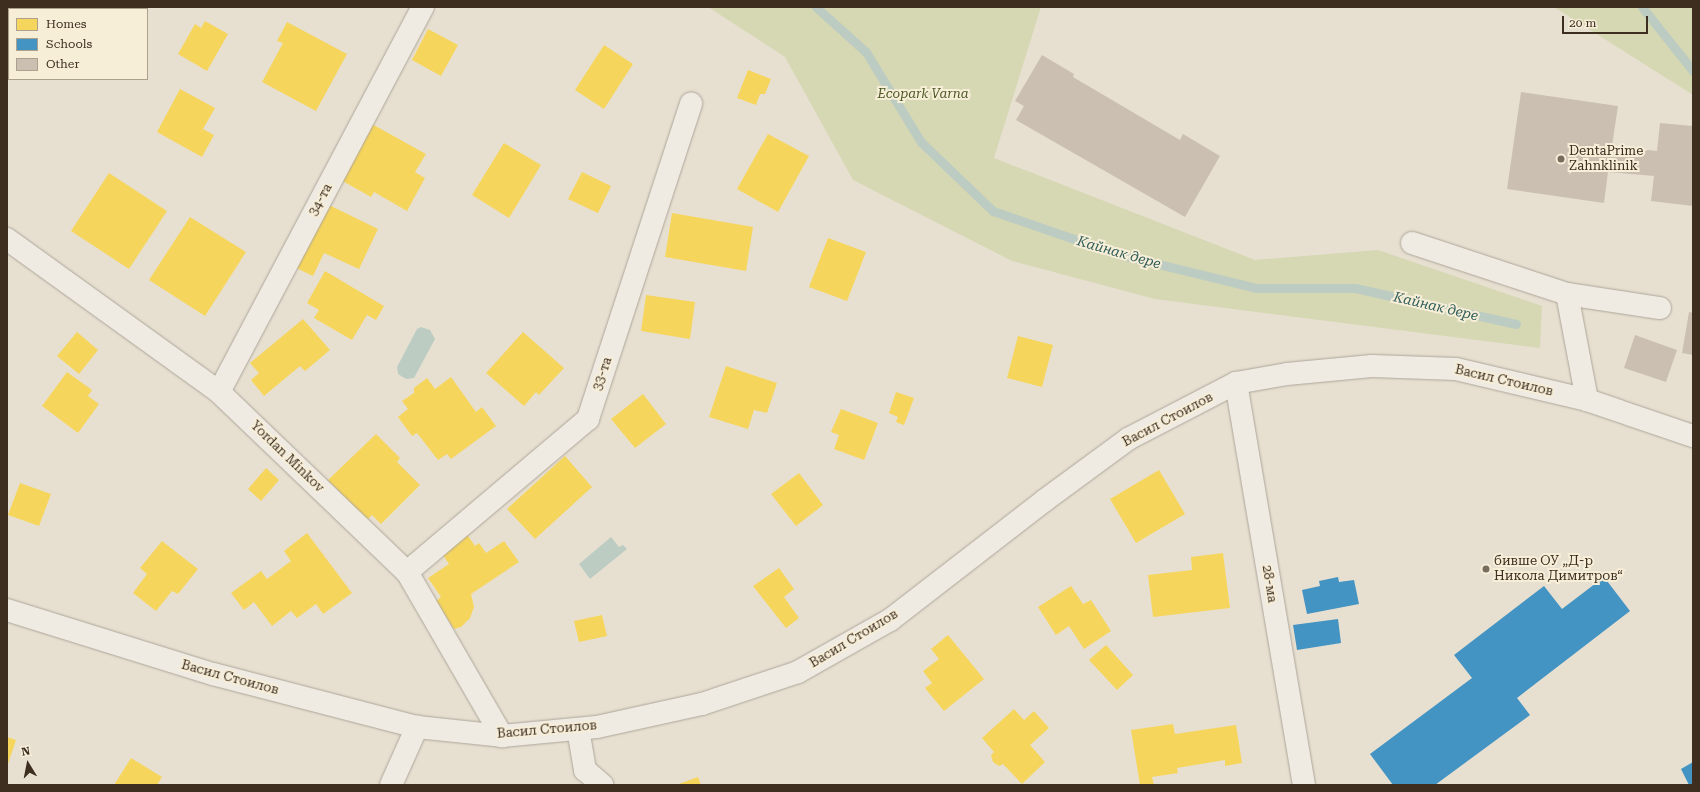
<!DOCTYPE html>
<html>
<head>
<meta charset="utf-8">
<style>
  body { margin:0 }
  #map { position:relative; width:1700px; height:792px; overflow:hidden; background:#e7e0d1; font-family:"Roboto Serif",serif }
  div>[style] { position:absolute }
  .green>* { inset:0; background:#d6d7b3 }
  .water>* { inset:0; background:#bcccc2 }
  .homes>* { inset:0; background:#f6d55c }
  .schools>* { inset:0; background:#4393c3 }
  .stream>* { height:9px; margin:-4.5px; padding:0 4.5px; transform-origin:4.5px; border-radius:4.5px; background:#bcccc2 }
  .building>* { inset:0; background:#cbbfb2 }
  .roads { filter:drop-shadow(0 0 1px #ada599) drop-shadow(0 0 1px #ada599) }
  .minor>* { height:22px; margin:-11px; padding:0 11px; transform-origin:11px; border-radius:11px; background:#efebe3 }
  .dots>* { width:11px; height:11px; translate:-50% -50%; box-sizing:border-box; border:2px solid #f7eed8; border-radius:50% }
  span { translate:-50% -50%; white-space:nowrap; text-align:center; line-height:1.15; -webkit-text-stroke:4px #f7eed8; paint-order:stroke }
  .park-label { font-size:13px; color:#4d5a26; font-style:italic }
  .poi-label { font-size:13px; color:#3d2e20 }
  .left { translate:0 -50%; text-align:left }
  .street-label { font-size:13px; color:#3d2e20 }
  .water-label { font-size:14px; color:#2f5d5a; font-style:italic }
  .frame { position:absolute; inset:0; border:8px solid #3d2e20; pointer-events:none }
  .legend { position:absolute; left:8px; top:8px; width:140px; height:72px; box-sizing:border-box; background:#f7eed8; border:1px solid #ada18e; margin:0; padding:5px 7px; list-style:none; font-size:12px; color:#3d2e20 }
  .legend li { display:flex; align-items:center; gap:8px; height:20px }
  .legend b { width:20px; border:1px solid #ada18e }
  .north { position:absolute; left:8px; top:744px; width:40px; height:40px; -webkit-text-stroke:3px #f7eed8; paint-order:stroke; rotate:350deg; font-size:11px; font-weight:700; line-height:16px; text-align:center; color:#3d2e20 }
  .north::after { content:''; display:block; margin:auto; width:14px; height:18px; background:#3d2e20; clip-path:polygon(50% 0,100% 100%,50% 72%,0 100%) }
  .scale { position:absolute; left:1562px; top:16px; width:86px; height:18px; box-sizing:border-box; border:2px solid #3d2e20; border-top:0; padding-left:5px; font-size:12px; line-height:14px; white-space:nowrap; color:#3d2e20; -webkit-text-stroke:3px #f7eed8; paint-order:stroke }
</style>
</head>
<body>
<div id="map">
  <div class="green">
    <i style="clip-path:polygon(708px 7px,1041px 7px,994px 158px,1255px 260px,1378px 250px,1542px 306px,1540px 348px,1155px 299px,1012px 261px,853px 180px,785px 57px)"></i>
    <i style="clip-path:polygon(1554px 7px,1693px 7px,1693px 95px)"></i>
  </div>
  <div class="water">
    <i style="clip-path:polygon(421px 327px,430px 330px,435px 339px,414px 378px,406px 379px,398px 374px,397px 367px,417px 329px)"></i>
    <i style="clip-path:polygon(611px 537px,619px 547px,623px 545px,627px 549px,590px 579px,579px 564px)"></i>
  </div>
  <div class="homes">
    <i style="clip-path:polygon(12px 7px,75px 7px,11px 9px)"></i>
    <i style="clip-path:polygon(9px 11px,9px 48px,7px 46px)"></i>
    <i style="clip-path:polygon(205px 21px,228px 34px,207px 71px,178px 54px,195px 24px,201px 28px)"></i>
    <i style="clip-path:polygon(287px 22px,347px 54px,316px 111px,262px 82px,283px 43px,277px 41px)"></i>
    <i style="clip-path:polygon(428px 29px,458px 45px,441px 76px,412px 60px)"></i>
    <i style="clip-path:polygon(604px 45px,633px 64px,604px 109px,575px 90px)"></i>
    <i style="clip-path:polygon(748px 70px,771px 79px,765px 94px,760px 94px,756px 105px,737px 98px)"></i>
    <i style="clip-path:polygon(180px 89px,215px 108px,203px 129px,214px 135px,202px 157px,157px 132px)"></i>
    <i style="clip-path:polygon(370px 123px,426px 154px,415px 172px,425px 178px,407px 211px,374px 192px,371px 197px,339px 179px)"></i>
    <i style="clip-path:polygon(768px 134px,809px 156px,778px 212px,737px 189px)"></i>
    <i style="clip-path:polygon(504px 143px,541px 165px,509px 218px,472px 195px)"></i>
    <i style="clip-path:polygon(582px 172px,611px 186px,598px 213px,568px 199px)"></i>
    <i style="clip-path:polygon(109px 173px,167px 211px,129px 269px,71px 231px)"></i>
    <i style="clip-path:polygon(321px 201px,378px 229px,359px 269px,324px 253px,313px 276px,290px 265px)"></i>
    <i style="clip-path:polygon(672px 213px,753px 227px,746px 271px,665px 257px)"></i>
    <i style="clip-path:polygon(190px 217px,246px 252px,205px 316px,149px 280px)"></i>
    <i style="clip-path:polygon(828px 238px,866px 252px,847px 301px,809px 287px)"></i>
    <i style="clip-path:polygon(325px 271px,384px 306px,376px 320px,367px 315px,352px 340px,314px 318px,319px 310px,307px 303px)"></i>
    <i style="clip-path:polygon(646px 295px,695px 302px,690px 339px,641px 331px)"></i>
    <i style="clip-path:polygon(303px 319px,330px 350px,305px 371px,300px 366px,264px 396px,251px 380px,259px 373px,250px 363px)"></i>
    <i style="clip-path:polygon(77px 332px,98px 350px,79px 374px,57px 356px)"></i>
    <i style="clip-path:polygon(523px 332px,564px 368px,539px 395px,536px 392px,524px 406px,486px 373px)"></i>
    <i style="clip-path:polygon(1018px 336px,1053px 345px,1042px 387px,1007px 378px)"></i>
    <i style="clip-path:polygon(726px 366px,777px 383px,767px 413px,754px 410px,748px 429px,709px 417px)"></i>
    <i style="clip-path:polygon(67px 372px,92px 390px,88px 396px,99px 404px,78px 433px,42px 406px)"></i>
    <i style="clip-path:polygon(451px 377px,476px 412px,482px 407px,496px 426px,451px 459px,447px 454px,438px 460px,417px 433px,412px 436px,398px 417px,408px 409px,402px 401px,414px 393px,414px 388px,427px 378px,435px 389px)"></i>
    <i style="clip-path:polygon(896px 392px,914px 398px,904px 425px,896px 422px,898px 417px,889px 413px)"></i>
    <i style="clip-path:polygon(643px 394px,666px 424px,635px 448px,611px 419px)"></i>
    <i style="clip-path:polygon(841px 409px,878px 423px,864px 460px,834px 449px,839px 435px,831px 432px)"></i>
    <i style="clip-path:polygon(376px 434px,400px 458px,397px 462px,420px 485px,381px 524px,372px 515px,367px 520px,328px 480px)"></i>
    <i style="clip-path:polygon(565px 456px,592px 487px,535px 539px,507px 509px)"></i>
    <i style="clip-path:polygon(266px 468px,279px 480px,261px 501px,248px 489px)"></i>
    <i style="clip-path:polygon(1159px 470px,1185px 514px,1136px 543px,1110px 499px)"></i>
    <i style="clip-path:polygon(799px 473px,823px 505px,796px 526px,771px 494px)"></i>
    <i style="clip-path:polygon(20px 483px,51px 494px,39px 526px,8px 515px)"></i>
    <i style="clip-path:polygon(464px 530px,475px 546px,479px 543px,486px 553px,504px 541px,519px 562px,471px 594px,474px 607px,470px 618px,461px 627px,454px 629px,436px 601px,441px 597px,428px 578px,449px 564px,438px 548px)"></i>
    <i style="clip-path:polygon(307px 533px,352px 593px,323px 614px,316px 604px,297px 618px,291px 611px,272px 626px,254px 602px,244px 610px,231px 593px,261px 571px,267px 579px,291px 561px,284px 551px)"></i>
    <i style="clip-path:polygon(162px 541px,198px 569px,178px 594px,172px 591px,156px 611px,133px 593px,147px 574px,140px 568px)"></i>
    <i style="clip-path:polygon(1223px 553px,1230px 608px,1153px 617px,1148px 575px,1192px 570px,1191px 557px)"></i>
    <i style="clip-path:polygon(779px 568px,794px 589px,784px 597px,799px 618px,786px 628px,753px 586px)"></i>
    <i style="clip-path:polygon(1071px 586px,1083px 604px,1091px 600px,1111px 631px,1084px 649px,1069px 626px,1056px 635px,1038px 607px)"></i>
    <i style="clip-path:polygon(602px 615px,607px 636px,579px 642px,574px 621px)"></i>
    <i style="clip-path:polygon(948px 635px,984px 679px,944px 711px,925px 688px,932px 683px,923px 671px,939px 659px,931px 649px)"></i>
    <i style="clip-path:polygon(1106px 645px,1133px 675px,1117px 690px,1089px 660px)"></i>
    <i style="clip-path:polygon(1014px 709px,1024px 720px,1034px 711px,1049px 728px,1030px 745px,1045px 762px,1022px 784px,1003px 764px,999px 766px,993px 762px,991px 755px,994px 752px,982px 738px)"></i>
    <i style="clip-path:polygon(1173px 724px,1175px 734px,1236px 725px,1242px 763px,1225px 766px,1225px 760px,1177px 768px,1178px 773px,1152px 777px,1154px 785px,1140px 785px,1131px 730px)"></i>
    <i style="clip-path:polygon(7px 737px,16px 740px,7px 767px)"></i>
    <i style="clip-path:polygon(131px 758px,162px 777px,157px 785px,114px 785px)"></i>
    <i style="clip-path:polygon(698px 777px,701px 785px,676px 785px)"></i>
  </div>
  <div class="schools">
    <i style="clip-path:polygon(1338px 577px,1339px 582px,1354px 580px,1359px 604px,1307px 614px,1302px 590px,1320px 586px,1319px 581px)"></i>
    <i style="clip-path:polygon(1604px 577px,1630px 611px,1517px 698px,1530px 715px,1435px 785px,1393px 785px,1370px 754px,1472px 678px,1454px 655px,1544px 586px,1562px 609px)"></i>
    <i style="clip-path:polygon(1338px 619px,1341px 643px,1297px 650px,1293px 625px)"></i>
    <i style="clip-path:polygon(1693px 762px,1693px 785px,1689px 785px,1681px 769px)"></i>
  </div>
  <div class="stream">
    <i style="left:816px;top:7px;width:67px;rotate:42deg"></i>
    <i style="left:866px;top:52px;width:105px;rotate:58.6deg"></i>
    <i style="left:921px;top:142px;width:100px;rotate:43.8deg"></i>
    <i style="left:993px;top:211px;width:131px;rotate:19.1deg"></i>
    <i style="left:1117px;top:254px;width:143px;rotate:13.7deg"></i>
    <i style="left:1256px;top:288px;width:99px"></i>
    <i style="left:1355px;top:288px;width:165px;rotate:12.6deg"></i>
    <i style="left:1642px;top:7px;width:82px;rotate:51.4deg"></i>
  </div>
  <div class="building">
    <i style="clip-path:polygon(1042px 55px,1074px 74px,1073px 77px,1180px 140px,1183px 134px,1220px 156px,1185px 217px,1016px 120px,1024px 106px,1015px 101px)"></i>
    <i style="clip-path:polygon(1521px 92px,1618px 106px,1612px 146px,1657px 151px,1660px 123px,1693px 126px,1693px 206px,1651px 201px,1654px 176px,1608px 172px,1604px 203px,1507px 189px)"></i>
    <i style="clip-path:polygon(1689px 312px,1693px 313px,1693px 355px,1682px 353px)"></i>
    <i style="clip-path:polygon(1635px 335px,1677px 350px,1666px 382px,1624px 368px)"></i>
  </div>
  <div class="roads">
    <div class="minor">
      <i style="left:7px;top:239px;width:261px;rotate:35.8deg"></i>
      <i style="left:219px;top:392px;width:260px;rotate:43.8deg"></i>
      <i style="left:407px;top:572px;width:190px;rotate:59.9deg"></i>
      <i style="left:1412px;top:243px;width:163px;rotate:18.2deg"></i>
      <i style="left:1567px;top:294px;width:108px;rotate:79.3deg"></i>
      <i style="left:1567px;top:294px;width:94px;rotate:8.6deg"></i>
      <i style="left:1236px;top:383px;width:408px;rotate:80.4deg"></i>
      <i style="left:219px;top:392px;width:436px;rotate:-62.1deg"></i>
      <i style="left:407px;top:572px;width:237px;rotate:-40.2deg"></i>
      <i style="left:588px;top:419px;width:332px;rotate:-71.9deg"></i>
      <i style="left:7px;top:610px;width:216px;rotate:17.3deg"></i>
      <i style="left:213px;top:674px;width:211px;rotate:14.6deg"></i>
      <i style="left:417px;top:727px;width:85px;rotate:6deg"></i>
      <i style="left:502px;top:736px;width:95px;rotate:-5.4deg"></i>
      <i style="left:597px;top:727px;width:107px;rotate:-12.4deg"></i>
      <i style="left:702px;top:704px;width:101px;rotate:-18.4deg"></i>
      <i style="left:798px;top:672px;width:106px;rotate:-29.5deg"></i>
      <i style="left:890px;top:620px;width:196px;rotate:-37.7deg"></i>
      <i style="left:1045px;top:500px;width:103px;rotate:-36.3deg"></i>
      <i style="left:1128px;top:439px;width:122px;rotate:-27.4deg"></i>
      <i style="left:1236px;top:383px;width:52px;rotate:-10deg"></i>
      <i style="left:1287px;top:374px;width:85px;rotate:-5.4deg"></i>
      <i style="left:1372px;top:366px;width:84px;rotate:2deg"></i>
      <i style="left:1456px;top:369px;width:135px;rotate:13.3deg"></i>
      <i style="left:1587px;top:400px;width:112px;rotate:18.8deg"></i>
      <i style="left:578px;top:729px;width:42px;rotate:80.3deg"></i>
      <i style="left:585px;top:770px;width:23px;rotate:41deg"></i>
      <i style="left:391px;top:785px;width:64px;rotate:-65.9deg"></i>
    </div>
  </div>
  <div class="dots">
    <i style="left:1561px;top:159px;background:#786c5e"></i>
    <i style="left:1486px;top:569px;background:#786c5e"></i>
  </div>
  <div class="park-label">
    <span style="left:923px;top:94px">Ecopark Varna</span>
  </div>
  <div class="poi-label">
    <span class="left" style="left:1569px;top:159px">DentaPrime<br>Zahnklinik</span>
    <span class="left" style="left:1494px;top:569px">бивше ОУ „Д-р<br>Никола Димитров“</span>
  </div>
  <div class="street-label">
    <span style="left:321px;top:200px;rotate:-62deg">34-та</span>
    <span style="left:603px;top:374px;rotate:-72deg">33-та</span>
    <span style="left:1504px;top:381px;rotate:13deg">Васил Стоилов</span>
    <span style="left:1168px;top:420px;rotate:-28deg">Васил Стоилов</span>
    <span style="left:287px;top:457px;rotate:44deg">Yordan Minkov</span>
    <span style="left:1269px;top:584px;rotate:81deg">28-ма</span>
    <span style="left:854px;top:639px;rotate:-31deg">Васил Стоилов</span>
    <span style="left:230px;top:678px;rotate:15deg">Васил Стоилов</span>
    <span style="left:547px;top:730px;rotate:-5deg">Васил Стоилов</span>
  </div>
  <div class="water-label">
    <span style="left:1119px;top:252px;rotate:16deg">Кайнак дере</span>
    <span style="left:1436px;top:306px;rotate:13deg">Кайнак дере</span>
  </div>
  <div class="frame"></div>
  <ul class="legend">
  <li><b style="height:11px;background:#f6d55c"></b>Homes</li>
  <li><b style="height:11px;background:#4393c3"></b>Schools</li>
  <li><b style="height:11px;background:#cbbfb2"></b>Other</li>
  </ul>
  <div class="north">N</div>
  <div class="scale">20 m</div>
</div>
</body>
</html>
